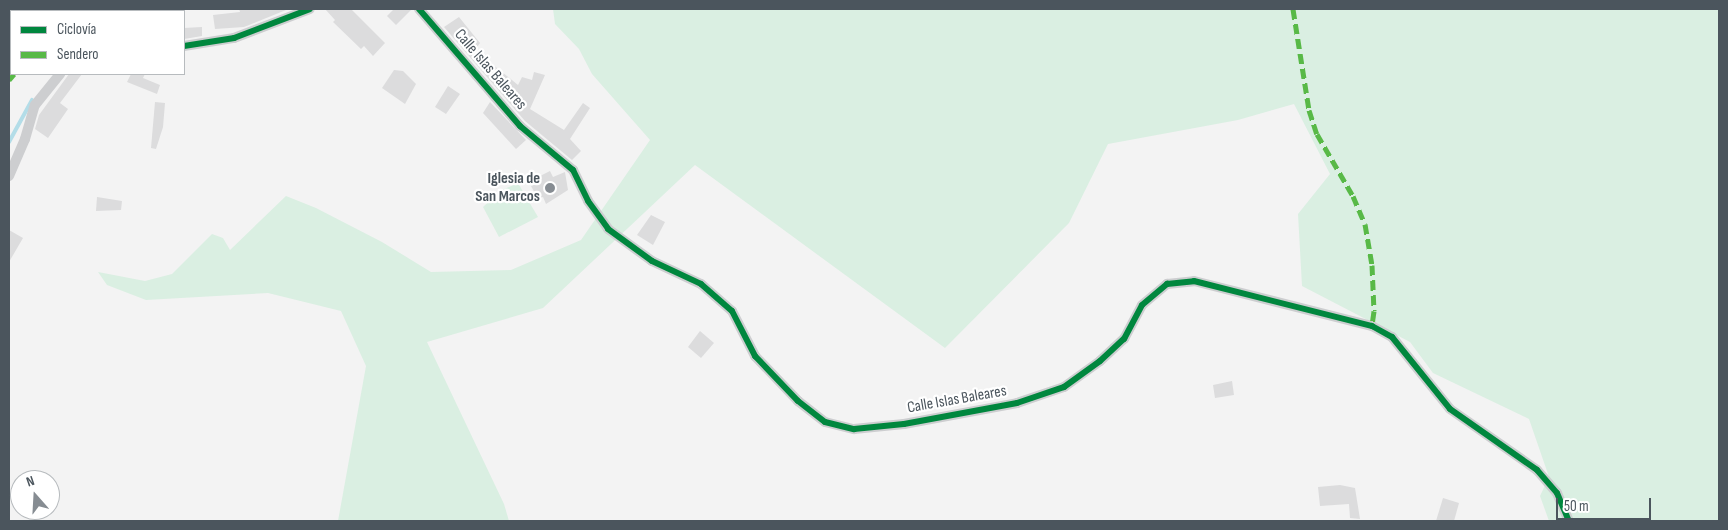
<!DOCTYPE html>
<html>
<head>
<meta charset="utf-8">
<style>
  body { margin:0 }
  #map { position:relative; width:1728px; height:530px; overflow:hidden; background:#f3f3f3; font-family:"Sofia Sans Condensed",sans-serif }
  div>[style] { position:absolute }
  .green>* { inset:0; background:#daefe2 }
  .stream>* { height:4px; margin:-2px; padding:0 2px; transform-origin:2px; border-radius:2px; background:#b3dde8 }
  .building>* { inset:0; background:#dcdcdd }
  .street>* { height:10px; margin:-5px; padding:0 5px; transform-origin:5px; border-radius:5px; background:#cdced0 }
  .quiet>* { height:5px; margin-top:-2.5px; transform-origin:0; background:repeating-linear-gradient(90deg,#58b947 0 10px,transparent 0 15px) }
  .cycleway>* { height:6px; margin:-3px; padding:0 3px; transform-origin:3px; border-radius:3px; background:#00873e }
  .dots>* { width:14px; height:14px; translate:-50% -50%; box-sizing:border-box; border:2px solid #fff; border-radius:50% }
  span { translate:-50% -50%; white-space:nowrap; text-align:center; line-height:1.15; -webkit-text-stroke:4.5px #fff; paint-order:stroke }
  .street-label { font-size:16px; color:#4b555d }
  .poi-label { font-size:16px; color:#4b555d; font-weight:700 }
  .right { translate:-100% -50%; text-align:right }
  .frame { position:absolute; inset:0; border:10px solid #4b555d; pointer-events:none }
  .legend { position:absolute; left:10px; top:10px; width:175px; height:65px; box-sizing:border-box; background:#fff; border:1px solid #b7bbbe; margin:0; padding:6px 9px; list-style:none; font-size:15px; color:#4b555d }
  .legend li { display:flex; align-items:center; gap:10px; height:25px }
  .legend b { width:25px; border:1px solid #b7bbbe }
  .north { position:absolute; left:10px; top:470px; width:50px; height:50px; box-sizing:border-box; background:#fff; border:1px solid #b7bbbe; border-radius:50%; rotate:341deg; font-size:14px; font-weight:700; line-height:20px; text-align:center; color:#4b555d }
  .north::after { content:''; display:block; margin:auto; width:18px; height:22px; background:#868c92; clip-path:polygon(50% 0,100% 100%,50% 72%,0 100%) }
  .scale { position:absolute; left:1556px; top:498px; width:95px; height:22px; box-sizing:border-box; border:2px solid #4b555d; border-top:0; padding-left:6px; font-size:15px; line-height:18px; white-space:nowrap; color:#4b555d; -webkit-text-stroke:4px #fff; paint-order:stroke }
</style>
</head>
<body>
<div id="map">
  <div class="green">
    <i style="clip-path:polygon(553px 9px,1719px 9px,1719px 521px,1549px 521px,1540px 496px,1549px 477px,1529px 419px,1433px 373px,1410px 342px,1302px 286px,1298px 214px,1330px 174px,1294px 104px,1238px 120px,1108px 144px,1069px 223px,945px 348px,695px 165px,543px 308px,427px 342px,504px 504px,509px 521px,338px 521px,366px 366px,341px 311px,268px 293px,146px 300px,107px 285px,98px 272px,145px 281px,172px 274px,212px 234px,223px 238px,230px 250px,286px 196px,316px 208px,382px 242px,431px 272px,511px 270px,581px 240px,650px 140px,592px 74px,579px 49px,555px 24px)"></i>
    <i style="clip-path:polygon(518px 183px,538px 217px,499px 237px,483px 207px,500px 191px)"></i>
  </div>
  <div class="stream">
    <i style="left:108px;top:11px;width:2px;rotate:-63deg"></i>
    <i style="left:9px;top:142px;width:48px;rotate:-61.3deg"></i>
  </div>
  <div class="building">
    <i style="clip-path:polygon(239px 9px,286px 9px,286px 10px,244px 27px,215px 29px,213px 15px,240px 12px)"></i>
    <i style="clip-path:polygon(325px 9px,351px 9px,385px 43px,373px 56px,364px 46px,361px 49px,333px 22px,335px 20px)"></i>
    <i style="clip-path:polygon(394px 9px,412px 9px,396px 25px,387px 16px)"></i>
    <i style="clip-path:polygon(459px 17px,480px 43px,475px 50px,518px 85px,522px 77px,532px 80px,534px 72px,545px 75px,530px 109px,564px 130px,583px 103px,590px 108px,570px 139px,581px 151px,572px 160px,525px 121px,444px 27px)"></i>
    <i style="clip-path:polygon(202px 27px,202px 36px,184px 39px,184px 28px)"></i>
    <i style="clip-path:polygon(394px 70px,403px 71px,416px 84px,405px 104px,382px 88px)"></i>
    <i style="clip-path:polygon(69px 74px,82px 74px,60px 103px,68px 109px,48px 138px,35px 129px,39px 115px)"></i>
    <i style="clip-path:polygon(131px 74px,145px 74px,143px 78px,160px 85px,157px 94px,127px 82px)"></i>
    <i style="clip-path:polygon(448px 86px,460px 94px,446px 114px,435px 107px)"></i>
    <i style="clip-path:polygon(155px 102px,165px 103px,163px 127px,156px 149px,151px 148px)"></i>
    <i style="clip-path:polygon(490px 102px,526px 140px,516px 149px,483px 113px)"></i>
    <i style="clip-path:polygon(550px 171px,553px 177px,565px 172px,568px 190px,546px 204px,543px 197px,538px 199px,531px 186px,540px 182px,538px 177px)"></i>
    <i style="clip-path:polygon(97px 197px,122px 201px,121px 210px,96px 211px)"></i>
    <i style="clip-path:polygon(651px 215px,665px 222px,653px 245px,637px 235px)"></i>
    <i style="clip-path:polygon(9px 230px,23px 238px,9px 262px)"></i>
    <i style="clip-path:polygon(700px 331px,714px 343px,701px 358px,688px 347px)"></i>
    <i style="clip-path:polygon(1232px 381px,1234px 395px,1215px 398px,1213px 385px)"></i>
    <i style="clip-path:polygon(1340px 485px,1355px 488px,1360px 519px,1350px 518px,1349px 504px,1320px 506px,1318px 487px)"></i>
    <i style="clip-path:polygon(1443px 498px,1459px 503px,1454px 521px,1436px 521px)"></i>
  </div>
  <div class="street">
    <i style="left:419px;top:9px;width:155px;rotate:49.2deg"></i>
    <i style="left:520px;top:126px;width:69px;rotate:39.7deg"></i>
    <i style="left:573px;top:170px;width:34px;rotate:64deg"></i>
    <i style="left:588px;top:201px;width:34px;rotate:54deg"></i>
    <i style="left:608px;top:229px;width:54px;rotate:36deg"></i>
    <i style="left:652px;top:261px;width:54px;rotate:25.1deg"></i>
    <i style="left:701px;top:284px;width:41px;rotate:41.1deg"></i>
    <i style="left:732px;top:311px;width:51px;rotate:62.9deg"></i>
    <i style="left:755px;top:356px;width:62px;rotate:46.3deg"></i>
    <i style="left:798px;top:401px;width:34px;rotate:38deg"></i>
    <i style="left:825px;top:422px;width:30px;rotate:14deg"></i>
    <i style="left:854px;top:429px;width:50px;rotate:-5.7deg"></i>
    <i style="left:904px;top:424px;width:115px;rotate:-10.5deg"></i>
    <i style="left:1017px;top:403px;width:50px;rotate:-18.8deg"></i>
    <i style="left:1064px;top:387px;width:44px;rotate:-35.8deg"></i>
    <i style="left:1100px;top:361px;width:33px;rotate:-43deg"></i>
    <i style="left:1124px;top:339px;width:38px;rotate:-62deg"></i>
    <i style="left:1142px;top:305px;width:33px;rotate:-40deg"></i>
    <i style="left:1167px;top:284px;width:27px;rotate:-6deg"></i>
    <i style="left:1194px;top:281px;width:184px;rotate:14.2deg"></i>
    <i style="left:1372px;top:326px;width:23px;rotate:29deg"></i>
    <i style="left:1392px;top:337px;width:92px;rotate:51.1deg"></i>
    <i style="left:1450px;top:409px;width:106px;rotate:35deg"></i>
    <i style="left:1537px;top:470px;width:30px;rotate:49deg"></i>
    <i style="left:1557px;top:493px;width:30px;rotate:67deg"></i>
    <i style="left:75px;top:11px;width:2px;rotate:-63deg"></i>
    <i style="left:184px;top:46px;width:51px;rotate:-9.1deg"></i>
    <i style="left:234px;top:38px;width:81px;rotate:-20.9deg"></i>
    <i style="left:9px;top:176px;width:40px;rotate:-66.6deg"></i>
    <i style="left:25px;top:139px;width:35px;rotate:-74deg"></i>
    <i style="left:35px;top:105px;width:40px;rotate:-51deg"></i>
  </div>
  <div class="quiet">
    <i style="left:1293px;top:9px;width:102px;rotate:81deg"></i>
    <i style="left:1309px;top:110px;width:25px;rotate:72deg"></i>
    <i style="left:1317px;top:134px;width:72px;rotate:59.9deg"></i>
    <i style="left:1353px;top:196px;width:30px;rotate:67deg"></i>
    <i style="left:1365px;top:224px;width:42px;rotate:80.3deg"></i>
    <i style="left:1372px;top:265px;width:46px;rotate:87.5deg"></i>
    <i style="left:1374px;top:311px;width:15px;rotate:98deg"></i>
    <i style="left:9px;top:80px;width:8px;rotate:-50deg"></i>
  </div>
  <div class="cycleway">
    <i style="left:419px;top:9px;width:155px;rotate:49.2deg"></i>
    <i style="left:520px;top:126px;width:69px;rotate:39.7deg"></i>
    <i style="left:573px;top:170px;width:34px;rotate:64deg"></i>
    <i style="left:588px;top:201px;width:34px;rotate:54deg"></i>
    <i style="left:608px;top:229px;width:54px;rotate:36deg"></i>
    <i style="left:652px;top:261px;width:54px;rotate:25.1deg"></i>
    <i style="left:701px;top:284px;width:41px;rotate:41.1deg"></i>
    <i style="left:732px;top:311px;width:51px;rotate:62.9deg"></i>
    <i style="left:755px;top:356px;width:62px;rotate:46.3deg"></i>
    <i style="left:798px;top:401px;width:34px;rotate:38deg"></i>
    <i style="left:825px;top:422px;width:30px;rotate:14deg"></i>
    <i style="left:854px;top:429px;width:50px;rotate:-5.7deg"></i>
    <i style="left:904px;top:424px;width:115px;rotate:-10.5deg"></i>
    <i style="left:1017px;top:403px;width:50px;rotate:-18.8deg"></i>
    <i style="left:1064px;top:387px;width:44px;rotate:-35.8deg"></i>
    <i style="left:1100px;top:361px;width:33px;rotate:-43deg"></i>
    <i style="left:1124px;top:339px;width:38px;rotate:-62deg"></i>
    <i style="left:1142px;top:305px;width:33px;rotate:-40deg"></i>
    <i style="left:1167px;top:284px;width:27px;rotate:-6deg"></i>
    <i style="left:1194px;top:281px;width:184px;rotate:14.2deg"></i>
    <i style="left:1372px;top:326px;width:23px;rotate:29deg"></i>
    <i style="left:1392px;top:337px;width:92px;rotate:51.1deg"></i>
    <i style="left:1450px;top:409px;width:106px;rotate:35deg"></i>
    <i style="left:1537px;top:470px;width:30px;rotate:49deg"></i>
    <i style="left:1557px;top:493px;width:30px;rotate:67deg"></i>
    <i style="left:184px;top:46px;width:51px;rotate:-9.1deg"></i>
    <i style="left:234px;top:38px;width:81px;rotate:-20.9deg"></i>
  </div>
  <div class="dots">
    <i style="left:550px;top:188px;background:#868c92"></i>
  </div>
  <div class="street-label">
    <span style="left:490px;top:70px;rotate:49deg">Calle Islas Baleares</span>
    <span style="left:957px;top:400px;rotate:-10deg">Calle Islas Baleares</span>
  </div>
  <div class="poi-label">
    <span class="right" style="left:540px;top:188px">Iglesia de<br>San Marcos</span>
  </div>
  <div class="frame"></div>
  <ul class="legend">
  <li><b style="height:6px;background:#00873e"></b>Ciclovía</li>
  <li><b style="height:6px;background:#58b947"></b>Sendero</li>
  </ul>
  <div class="north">N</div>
  <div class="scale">50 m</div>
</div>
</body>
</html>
